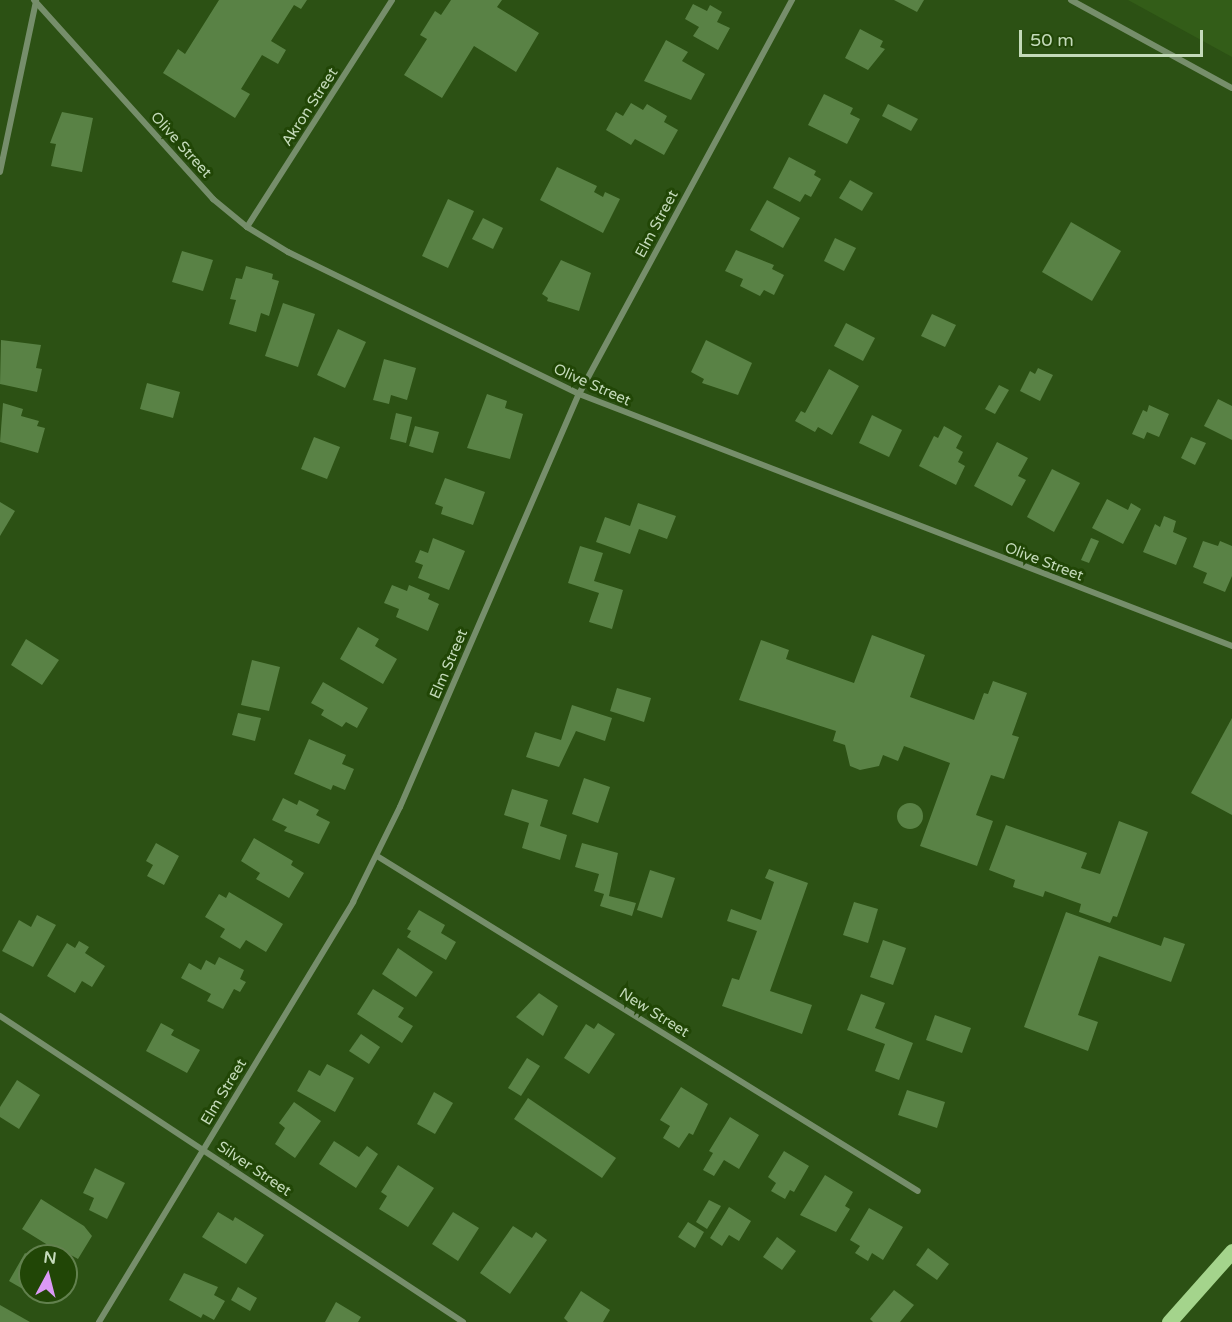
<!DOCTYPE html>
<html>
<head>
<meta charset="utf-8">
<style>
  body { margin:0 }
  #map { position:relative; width:1232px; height:1322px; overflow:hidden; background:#2c5114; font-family:"Varela Round",sans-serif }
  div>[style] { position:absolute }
  .built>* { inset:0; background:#335d18 }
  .building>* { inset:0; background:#598245 }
  .round { border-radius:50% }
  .minor>* { height:6px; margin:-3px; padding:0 3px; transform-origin:3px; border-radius:3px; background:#768e6b }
  .primary>* { height:15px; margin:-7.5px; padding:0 7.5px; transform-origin:7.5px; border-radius:7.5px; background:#a4d48c }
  span { translate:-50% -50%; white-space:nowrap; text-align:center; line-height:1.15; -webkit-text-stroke:6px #214606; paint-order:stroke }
  .street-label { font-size:15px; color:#c4daba }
  .north { position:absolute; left:18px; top:1244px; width:60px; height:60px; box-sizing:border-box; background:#214606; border:2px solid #62814e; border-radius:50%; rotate:7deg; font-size:16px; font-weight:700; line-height:24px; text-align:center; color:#c4daba }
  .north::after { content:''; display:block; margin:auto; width:21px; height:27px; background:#db99f5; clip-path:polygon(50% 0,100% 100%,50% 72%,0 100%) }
  .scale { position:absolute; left:1019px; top:30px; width:184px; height:27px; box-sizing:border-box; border:3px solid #c4daba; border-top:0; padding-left:8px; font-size:18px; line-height:21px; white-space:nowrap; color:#c4daba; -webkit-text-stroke:4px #214606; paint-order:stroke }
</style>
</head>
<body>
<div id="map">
  <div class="built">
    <i style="clip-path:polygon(1128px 0,1232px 0,1232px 57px)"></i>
  </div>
  <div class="building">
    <i style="clip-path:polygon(219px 0,307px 0,301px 9px,294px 5px,271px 41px,286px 50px,278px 64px,262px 55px,241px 89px,250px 94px,235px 118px,163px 73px,178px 49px,185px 54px)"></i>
    <i style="clip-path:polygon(451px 0,502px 0,497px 7px,539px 33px,516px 72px,474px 46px,442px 98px,404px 75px,427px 39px,420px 35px,435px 11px,441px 15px)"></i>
    <i style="clip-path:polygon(894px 0,924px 0,917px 12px)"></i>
    <i style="clip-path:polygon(693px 4px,707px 11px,710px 5px,722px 12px,717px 22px,730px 28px,718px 50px,693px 36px,699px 27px,685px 19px)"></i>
    <i style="clip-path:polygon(860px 29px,883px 41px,880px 47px,885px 49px,868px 70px,845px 58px)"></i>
    <i style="clip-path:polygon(666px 40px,688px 52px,682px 61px,705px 74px,691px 100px,644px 81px)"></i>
    <i style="clip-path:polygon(824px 94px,853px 108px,850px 114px,860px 119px,847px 144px,808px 125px)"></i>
    <i style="clip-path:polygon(631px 103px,643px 110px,647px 104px,667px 116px,664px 122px,678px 130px,664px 155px,635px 139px,631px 145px,606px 130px,616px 112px,623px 116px)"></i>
    <i style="clip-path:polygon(888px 104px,918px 119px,911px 131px,882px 116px)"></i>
    <i style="clip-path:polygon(62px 112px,93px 118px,82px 172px,51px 166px,56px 144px,50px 143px)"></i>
    <i style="clip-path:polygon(789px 157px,816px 171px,814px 175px,821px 179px,811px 197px,805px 194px,800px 202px,773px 188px)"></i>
    <i style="clip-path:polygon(557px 167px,597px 186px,594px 192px,603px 197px,605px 192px,620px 199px,603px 233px,540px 200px)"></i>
    <i style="clip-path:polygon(850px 180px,873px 193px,862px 211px,839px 198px)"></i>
    <i style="clip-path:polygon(448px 199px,474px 211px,448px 268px,422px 256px)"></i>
    <i style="clip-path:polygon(767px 200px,800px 218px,783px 248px,750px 230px)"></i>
    <i style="clip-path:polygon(483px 218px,503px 228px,493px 249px,472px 239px)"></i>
    <i style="clip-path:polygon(1071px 222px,1121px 251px,1092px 301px,1042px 272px)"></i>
    <i style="clip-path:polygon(835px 238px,856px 248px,844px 271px,824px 261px)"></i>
    <i style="clip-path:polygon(736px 250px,774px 265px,772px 269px,784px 275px,774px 295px,764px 290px,760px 296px,740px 286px,743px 279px,725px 271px)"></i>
    <i style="clip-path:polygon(182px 251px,213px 260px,203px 291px,172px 282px)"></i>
    <i style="clip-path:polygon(561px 260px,591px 273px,579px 311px,547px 301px,548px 298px,542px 294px)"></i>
    <i style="clip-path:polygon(246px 266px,273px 274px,272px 279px,279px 281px,269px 316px,261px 313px,256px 332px,229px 324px,236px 300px,230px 299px,236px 278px,242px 279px)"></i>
    <i style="clip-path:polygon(283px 303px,315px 314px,298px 367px,265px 356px)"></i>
    <i style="clip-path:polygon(932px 314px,956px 325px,945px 347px,921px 336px)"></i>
    <i style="clip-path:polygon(846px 323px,875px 338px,863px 361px,834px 346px)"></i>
    <i style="clip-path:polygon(338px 329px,366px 342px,345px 388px,317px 375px)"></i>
    <i style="clip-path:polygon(1px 340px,41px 345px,36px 368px,42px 369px,37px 392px,0 384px)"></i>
    <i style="clip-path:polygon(706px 340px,752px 363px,738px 395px,702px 383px,704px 379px,691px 372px)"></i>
    <i style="clip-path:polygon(384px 359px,416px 368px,407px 400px,391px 395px,389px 404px,373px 400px)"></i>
    <i style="clip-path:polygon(1038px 368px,1053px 375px,1040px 401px,1020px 391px,1030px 371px,1035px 374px)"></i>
    <i style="clip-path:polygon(829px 369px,859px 386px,832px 435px,818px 427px,815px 432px,795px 421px,801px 411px,805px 413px)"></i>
    <i style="clip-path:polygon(147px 383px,180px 392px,173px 418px,140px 409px)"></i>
    <i style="clip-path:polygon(999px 385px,1009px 390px,995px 414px,985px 409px)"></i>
    <i style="clip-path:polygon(487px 394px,507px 401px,505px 408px,523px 414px,510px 459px,467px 448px)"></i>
    <i style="clip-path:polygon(1218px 399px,1232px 406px,1232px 440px,1204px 426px)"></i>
    <i style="clip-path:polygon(3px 403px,23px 409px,21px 416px,39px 421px,37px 426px,45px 428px,38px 453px,0 442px)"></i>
    <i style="clip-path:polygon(1149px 405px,1169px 414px,1159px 437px,1147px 432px,1144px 439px,1132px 434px,1143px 410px,1147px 412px)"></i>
    <i style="clip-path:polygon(396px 413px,412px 417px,406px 443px,390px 439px)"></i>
    <i style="clip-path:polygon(872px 415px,902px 430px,889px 457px,859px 443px)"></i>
    <i style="clip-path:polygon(415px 426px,439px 432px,433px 453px,409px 446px)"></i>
    <i style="clip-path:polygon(944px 426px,962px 436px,956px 448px,963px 452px,958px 462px,965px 466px,956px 485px,919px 466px,934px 436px,938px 438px)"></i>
    <i style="clip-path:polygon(314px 437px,340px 447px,327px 479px,301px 469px)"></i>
    <i style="clip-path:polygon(1191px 437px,1206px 443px,1195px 465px,1181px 458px)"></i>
    <i style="clip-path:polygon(997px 442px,1028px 458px,1018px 476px,1026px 480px,1012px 506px,974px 486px)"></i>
    <i style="clip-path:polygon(1052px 469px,1080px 483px,1054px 532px,1027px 517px)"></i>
    <i style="clip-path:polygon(445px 478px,485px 492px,473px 525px,441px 514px,443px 507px,435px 504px)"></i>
    <i style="clip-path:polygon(1107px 499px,1128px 510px,1131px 503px,1141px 509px,1123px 544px,1092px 528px)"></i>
    <i style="clip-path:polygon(0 502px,15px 511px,0 536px)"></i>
    <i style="clip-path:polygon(638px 503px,676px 516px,667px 539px,639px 529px,630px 554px,596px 542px,605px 517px,630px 526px)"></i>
    <i style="clip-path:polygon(1164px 516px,1176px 521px,1173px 532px,1187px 538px,1176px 565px,1143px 552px,1155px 524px,1160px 527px)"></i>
    <i style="clip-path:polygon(433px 538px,465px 551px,449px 590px,418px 578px,423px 565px,415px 562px,420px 550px,428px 553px)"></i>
    <i style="clip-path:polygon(1091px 538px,1099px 541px,1089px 563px,1081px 560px)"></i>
    <i style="clip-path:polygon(1203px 541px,1218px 546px,1220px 541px,1232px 546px,1232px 576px,1225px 592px,1203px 583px,1207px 573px,1193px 567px)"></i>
    <i style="clip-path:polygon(580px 546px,603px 553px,594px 581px,623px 590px,612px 629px,589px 622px,599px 593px,568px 583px)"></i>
    <i style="clip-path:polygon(392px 585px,407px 591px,409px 585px,430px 594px,428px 599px,439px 604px,428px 631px,396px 617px,399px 609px,384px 603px)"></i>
    <i style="clip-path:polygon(358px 627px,379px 639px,375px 646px,397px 659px,383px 684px,340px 659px)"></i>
    <i style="clip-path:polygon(872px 635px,925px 655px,910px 697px,974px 720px,984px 693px,988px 694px,993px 681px,1027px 693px,1012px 735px,1019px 737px,1004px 779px,991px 775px,976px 815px,993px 821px,977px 866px,920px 846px,950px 763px,904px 746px,898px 761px,883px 755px,879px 766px,860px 770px,850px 766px,845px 745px,833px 741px,836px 731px,739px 700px,761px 640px,789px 650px,786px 659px,854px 683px)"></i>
    <i style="clip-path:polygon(26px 639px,59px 660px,42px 685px,11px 665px)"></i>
    <i style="clip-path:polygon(252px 660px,280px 667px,269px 711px,241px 705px)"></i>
    <i style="clip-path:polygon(323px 682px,368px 708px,357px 728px,346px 722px,342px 727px,321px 715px,324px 710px,311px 703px)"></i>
    <i style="clip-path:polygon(617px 688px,651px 698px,644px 722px,610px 711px)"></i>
    <i style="clip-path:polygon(572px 705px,612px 718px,605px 741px,576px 731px,559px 767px,526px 757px,535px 732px,561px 740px)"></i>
    <i style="clip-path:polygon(238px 713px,261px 718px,255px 741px,232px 735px)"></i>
    <i style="clip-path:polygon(1232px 718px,1232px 815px,1191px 793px)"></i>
    <i style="clip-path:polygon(309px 739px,346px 755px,342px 764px,354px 769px,345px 790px,333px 785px,331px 790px,294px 774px)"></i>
    <i style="clip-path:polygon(584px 778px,610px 787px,598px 823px,572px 814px)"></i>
    <i style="clip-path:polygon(512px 789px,548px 800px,540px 826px,567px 835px,560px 860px,522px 848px,529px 823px,504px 815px)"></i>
    <i style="clip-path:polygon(283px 798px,297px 805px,299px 800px,319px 810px,316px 815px,330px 822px,319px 844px,284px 831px,287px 827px,272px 820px)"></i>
    <i class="round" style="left:897px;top:803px;width:26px;height:26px"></i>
    <i style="clip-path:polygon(1119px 821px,1148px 832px,1117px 917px,1113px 916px,1110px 923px,1079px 912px,1081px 904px,1045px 891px,1043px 897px,1013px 887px,1015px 880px,989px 870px,1006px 825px,1087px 853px,1081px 868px,1100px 874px)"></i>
    <i style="clip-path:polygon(254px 838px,293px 861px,291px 865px,304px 873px,289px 898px,256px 879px,260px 873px,241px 861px)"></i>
    <i style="clip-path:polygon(156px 843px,179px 856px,164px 885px,147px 876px,153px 865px,146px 861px)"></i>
    <i style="clip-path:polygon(582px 843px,618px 853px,609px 896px,636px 903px,632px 916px,600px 906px,604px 894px,594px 891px,599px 874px,575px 867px)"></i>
    <i style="clip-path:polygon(769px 869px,808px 883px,770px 991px,812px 1005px,802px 1034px,722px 1006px,732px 978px,739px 980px,757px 931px,727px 921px,731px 909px,761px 920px,774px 882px,765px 878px)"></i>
    <i style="clip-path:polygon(650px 870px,675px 878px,662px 918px,637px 910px)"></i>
    <i style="clip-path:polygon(229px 892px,283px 924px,266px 952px,246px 940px,240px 949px,220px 937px,225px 929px,205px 917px,219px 894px,226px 898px)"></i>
    <i style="clip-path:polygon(854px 902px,878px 909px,868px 943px,843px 935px)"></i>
    <i style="clip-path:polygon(419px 910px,445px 925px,441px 933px,456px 942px,446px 960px,407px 937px,411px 931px,407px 929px)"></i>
    <i style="clip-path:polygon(1066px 912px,1161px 946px,1164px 937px,1185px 944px,1171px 982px,1099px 956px,1078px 1015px,1098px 1022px,1088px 1051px,1024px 1027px)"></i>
    <i style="clip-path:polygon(37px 915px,56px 925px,33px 967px,2px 951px,19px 920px,31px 927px)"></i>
    <i style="clip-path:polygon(883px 940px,906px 948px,893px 985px,870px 977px)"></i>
    <i style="clip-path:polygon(79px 941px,89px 947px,85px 953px,105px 966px,92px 987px,82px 981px,75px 993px,47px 976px,67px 943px,75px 948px)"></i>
    <i style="clip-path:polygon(398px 948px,433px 972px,416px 997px,382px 974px)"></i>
    <i style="clip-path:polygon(219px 957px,244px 970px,240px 979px,246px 982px,240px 992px,234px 989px,223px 1009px,207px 1001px,211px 994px,181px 978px,189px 963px,201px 970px,206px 960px,215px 965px)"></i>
    <i style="clip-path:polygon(373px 989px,404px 1008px,398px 1017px,413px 1026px,402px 1043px,357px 1014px)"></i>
    <i style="clip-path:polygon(539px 993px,558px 1006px,543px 1036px,516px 1017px)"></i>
    <i style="clip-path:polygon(861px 994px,885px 1003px,875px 1028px,913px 1043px,899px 1080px,875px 1071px,885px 1044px,847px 1030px)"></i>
    <i style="clip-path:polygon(935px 1015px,971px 1028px,962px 1053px,926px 1040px)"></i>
    <i style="clip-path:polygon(161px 1023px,174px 1030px,171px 1035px,200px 1050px,187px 1073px,146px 1051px)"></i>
    <i style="clip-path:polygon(598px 1023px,615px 1034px,589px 1074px,564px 1058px,586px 1024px,594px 1029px)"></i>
    <i style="clip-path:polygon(361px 1034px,380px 1047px,369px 1064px,349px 1051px)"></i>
    <i style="clip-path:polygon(527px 1058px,540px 1066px,521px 1096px,508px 1088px)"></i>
    <i style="clip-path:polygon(327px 1064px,354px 1078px,335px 1112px,297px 1091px,309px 1070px,320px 1076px)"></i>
    <i style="clip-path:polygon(17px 1080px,40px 1095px,19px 1129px,0 1117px,0 1107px)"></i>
    <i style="clip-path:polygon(681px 1087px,708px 1104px,693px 1135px,689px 1133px,679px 1148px,663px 1138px,670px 1126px,660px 1120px)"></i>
    <i style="clip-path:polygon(907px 1090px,945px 1102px,937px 1128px,898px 1115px)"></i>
    <i style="clip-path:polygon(434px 1092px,453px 1103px,435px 1134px,417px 1124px)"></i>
    <i style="clip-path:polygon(528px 1098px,616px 1158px,602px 1178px,514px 1119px)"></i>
    <i style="clip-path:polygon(294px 1102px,321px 1121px,295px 1158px,275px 1144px,285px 1128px,279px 1123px)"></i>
    <i style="clip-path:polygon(730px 1117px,759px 1135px,739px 1169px,724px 1160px,714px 1176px,703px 1170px,713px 1153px,709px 1151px)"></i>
    <i style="clip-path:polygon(334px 1141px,359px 1157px,367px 1146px,378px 1154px,356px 1188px,319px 1164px)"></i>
    <i style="clip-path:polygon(784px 1151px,809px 1166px,794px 1192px,790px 1190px,785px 1199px,771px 1191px,776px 1183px,768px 1177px)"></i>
    <i style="clip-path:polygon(398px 1165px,434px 1188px,408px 1227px,379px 1209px,387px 1196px,381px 1192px)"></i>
    <i style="clip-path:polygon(95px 1168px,125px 1183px,107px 1219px,89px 1210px,94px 1198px,83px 1193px)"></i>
    <i style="clip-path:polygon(825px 1175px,853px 1192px,845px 1206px,850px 1209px,836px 1232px,800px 1215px)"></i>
    <i style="clip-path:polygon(41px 1199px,84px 1226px,92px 1236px,78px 1259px,69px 1254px,67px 1257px,22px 1229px)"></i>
    <i style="clip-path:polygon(709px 1200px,721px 1206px,707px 1229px,696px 1222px)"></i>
    <i style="clip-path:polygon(729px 1207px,751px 1221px,739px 1241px,729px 1235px,722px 1246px,710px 1238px)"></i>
    <i style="clip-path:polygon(869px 1208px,903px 1227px,883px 1260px,872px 1253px,868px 1261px,855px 1253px,860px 1246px,850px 1240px)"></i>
    <i style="clip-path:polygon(218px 1212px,233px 1221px,235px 1217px,264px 1235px,246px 1264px,202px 1237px)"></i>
    <i style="clip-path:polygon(453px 1212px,479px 1228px,458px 1261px,432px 1244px)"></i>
    <i style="clip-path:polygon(688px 1222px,704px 1232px,695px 1248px,678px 1237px)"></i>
    <i style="clip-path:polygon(513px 1226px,532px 1238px,536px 1232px,547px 1240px,510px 1294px,480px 1273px)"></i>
    <i style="clip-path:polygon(777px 1237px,796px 1251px,782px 1270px,763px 1257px)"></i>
    <i style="clip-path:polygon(928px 1248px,949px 1264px,937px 1280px,916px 1265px)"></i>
    <i style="clip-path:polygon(25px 1253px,30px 1256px,30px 1292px,60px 1292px,53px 1303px,42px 1300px,9px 1281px)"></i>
    <i style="clip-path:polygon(184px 1273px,218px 1287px,214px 1295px,225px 1301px,214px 1320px,203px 1314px,201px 1318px,169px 1300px)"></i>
    <i style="clip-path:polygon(238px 1287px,257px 1298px,250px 1311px,231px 1300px)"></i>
    <i style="clip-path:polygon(894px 1290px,914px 1305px,900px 1322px,873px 1322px,870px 1319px)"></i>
    <i style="clip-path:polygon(581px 1291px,610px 1310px,603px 1322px,568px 1322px,564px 1318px)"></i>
    <i style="clip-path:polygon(336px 1302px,361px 1317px,358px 1322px,325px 1322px)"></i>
    <i style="clip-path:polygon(0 1305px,30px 1322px,0 1322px)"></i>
  </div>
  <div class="minor">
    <i style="left:34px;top:0;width:268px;rotate:48deg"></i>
    <i style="left:213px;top:199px;width:44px;rotate:39.5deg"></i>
    <i style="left:247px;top:227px;width:48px;rotate:31.4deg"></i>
    <i style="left:288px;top:252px;width:324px;rotate:26deg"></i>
    <i style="left:579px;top:394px;width:700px;rotate:21.1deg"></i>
    <i style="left:1071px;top:0;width:183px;rotate:28.7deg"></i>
    <i style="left:0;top:172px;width:175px;rotate:-78.1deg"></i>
    <i style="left:247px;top:227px;width:269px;rotate:-57.4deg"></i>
    <i style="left:377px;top:856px;width:636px;rotate:31.77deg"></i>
    <i style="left:0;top:1016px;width:555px;rotate:33.46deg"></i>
    <i style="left:99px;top:1322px;width:491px;rotate:-58.8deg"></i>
    <i style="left:353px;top:902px;width:106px;rotate:-63.7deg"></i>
    <i style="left:400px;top:807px;width:450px;rotate:-66.6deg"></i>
    <i style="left:579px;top:394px;width:448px;rotate:-61.6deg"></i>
  </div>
  <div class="primary">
    <i style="left:1169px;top:1322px;width:95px;rotate:-48.4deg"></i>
  </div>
  <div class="street-label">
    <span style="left:310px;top:107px;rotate:-57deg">Akron Street</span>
    <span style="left:181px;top:145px;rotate:48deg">Olive Street</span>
    <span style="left:657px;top:224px;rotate:-62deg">Elm Street</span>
    <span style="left:592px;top:385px;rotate:24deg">Olive Street</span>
    <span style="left:1044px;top:562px;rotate:21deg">Olive Street</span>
    <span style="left:449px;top:664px;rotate:-67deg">Elm Street</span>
    <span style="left:654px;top:1013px;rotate:32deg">New Street</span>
    <span style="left:224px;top:1092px;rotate:-59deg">Elm Street</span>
    <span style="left:254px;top:1169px;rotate:34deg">Silver Street</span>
  </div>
  <div class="north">N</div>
  <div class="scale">50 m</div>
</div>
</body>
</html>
